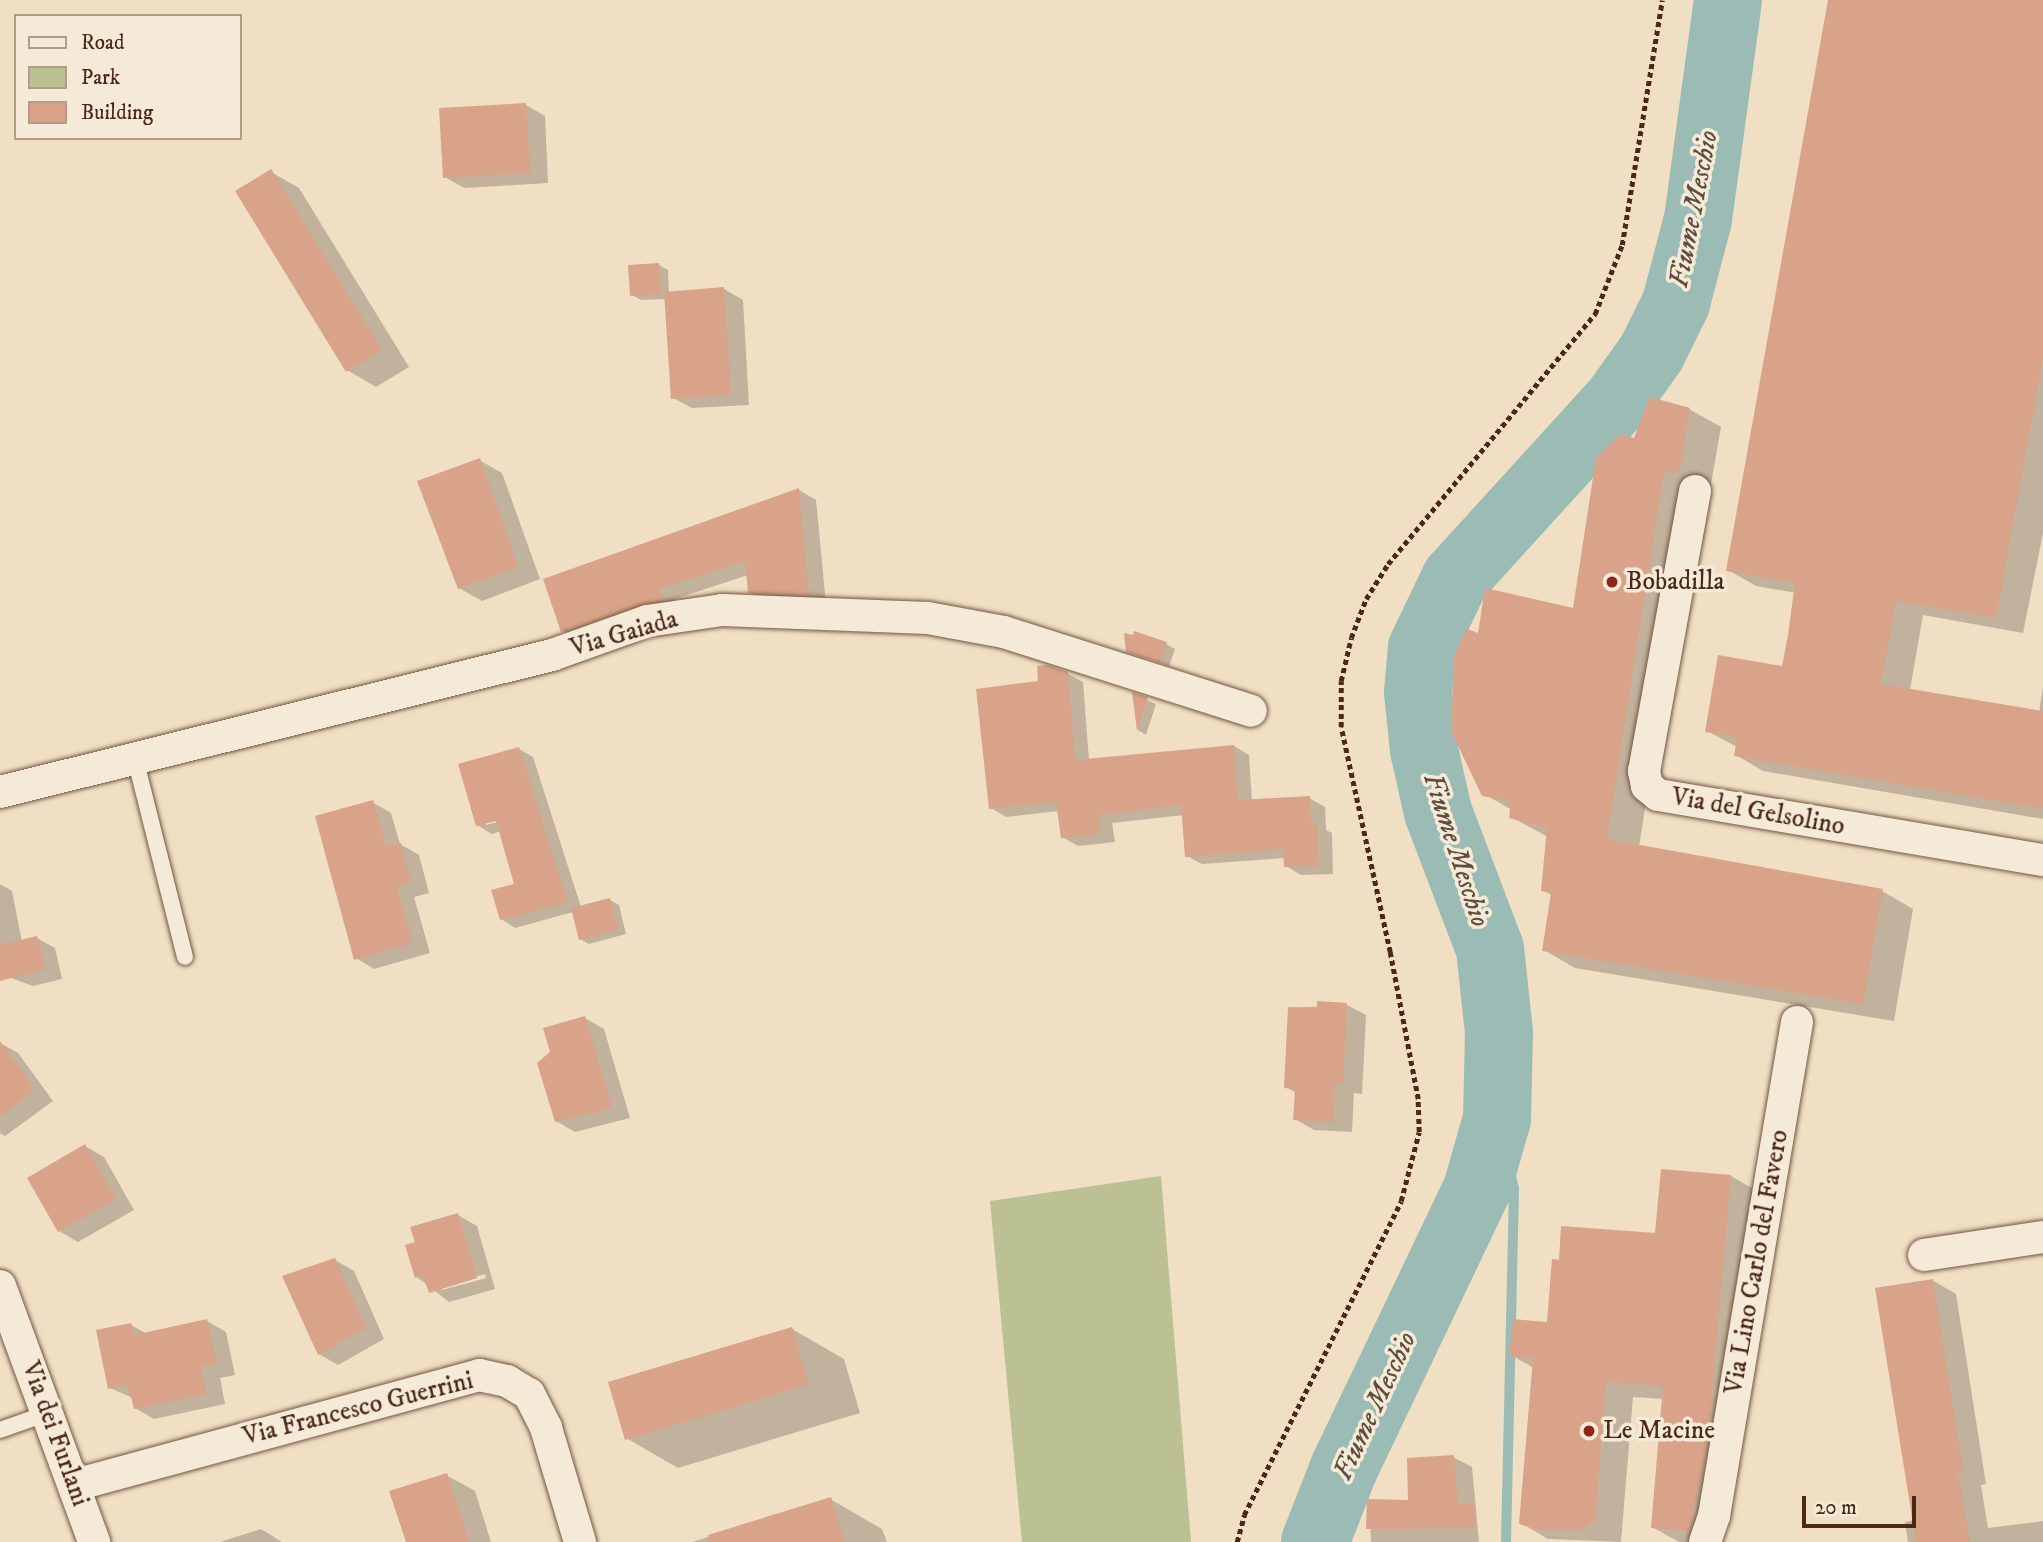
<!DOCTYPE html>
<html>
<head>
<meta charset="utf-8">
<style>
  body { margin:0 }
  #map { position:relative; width:2043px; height:1542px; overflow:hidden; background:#f0dfc3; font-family:"IM FELL DW Pica",serif }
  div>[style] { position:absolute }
  .green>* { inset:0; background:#bbc193 }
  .shadow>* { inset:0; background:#0003 }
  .stream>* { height:10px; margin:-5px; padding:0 5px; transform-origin:5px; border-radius:5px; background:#9abcb5 }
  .river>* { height:68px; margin:-34px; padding:0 34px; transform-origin:34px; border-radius:34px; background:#9abcb5 }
  .building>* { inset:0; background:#d8a388 }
  .path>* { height:4.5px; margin-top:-2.25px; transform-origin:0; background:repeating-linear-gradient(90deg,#4b2817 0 5px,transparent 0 8.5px) }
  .roads { filter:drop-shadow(0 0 2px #745642) drop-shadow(0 0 2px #745642) }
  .lane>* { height:16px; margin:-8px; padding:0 8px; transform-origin:8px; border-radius:8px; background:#f5ead8 }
  .street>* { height:32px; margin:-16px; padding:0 16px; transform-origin:16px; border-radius:16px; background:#f5ead8 }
  .dots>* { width:19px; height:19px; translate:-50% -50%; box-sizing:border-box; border:4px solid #f5ead8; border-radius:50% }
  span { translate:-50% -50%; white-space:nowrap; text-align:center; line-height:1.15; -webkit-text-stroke:7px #f5ead8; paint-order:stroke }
  .poi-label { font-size:26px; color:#4b2817 }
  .left { translate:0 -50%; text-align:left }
  .street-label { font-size:26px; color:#4b2817 }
  .water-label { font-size:28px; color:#5f4d3e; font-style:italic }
  .legend { position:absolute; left:14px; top:14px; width:228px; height:126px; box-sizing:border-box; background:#f5ead8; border:2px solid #b19c8b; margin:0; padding:9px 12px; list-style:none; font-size:21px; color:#4b2817 }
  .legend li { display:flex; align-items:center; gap:14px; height:35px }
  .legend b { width:35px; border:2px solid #b19c8b }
  .scale { position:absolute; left:1802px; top:1496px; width:114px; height:32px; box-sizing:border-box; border:4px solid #4b2817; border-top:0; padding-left:9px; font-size:21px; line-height:24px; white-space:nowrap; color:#4b2817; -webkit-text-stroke:5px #f5ead8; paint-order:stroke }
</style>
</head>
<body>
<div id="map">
  <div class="green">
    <i style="clip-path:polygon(1161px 1176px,1191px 1542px,1022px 1542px,990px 1201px)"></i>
  </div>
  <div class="shadow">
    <i style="clip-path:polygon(1829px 0,2043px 0,2043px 533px,2023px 633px,1923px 615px,1910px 690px,2039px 713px,2043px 687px,2043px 819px,1763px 771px,1736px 755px,1737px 747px,1707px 731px,1784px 668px,1796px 593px,1756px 586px,1728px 570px)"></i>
    <i style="clip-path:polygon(526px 105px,545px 116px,548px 183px,464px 188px,445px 177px)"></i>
    <i style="clip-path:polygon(271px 172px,299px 188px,409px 367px,376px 387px,347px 370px)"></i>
    <i style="clip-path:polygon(659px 265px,668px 270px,669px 293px,724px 289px,743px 300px,749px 405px,692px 408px,673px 398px,667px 299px,641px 300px,632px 295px)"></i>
    <i style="clip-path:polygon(1689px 409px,1721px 427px,1710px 490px,1695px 488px,1639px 847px,1882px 891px,1913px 909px,1894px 1021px,1575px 968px,1544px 950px,1553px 896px,1543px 890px,1548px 837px,1511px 817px,1512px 810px,1484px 794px,1479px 635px,1575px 610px,1635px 440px)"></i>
    <i style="clip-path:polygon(479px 460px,502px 473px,540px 579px,482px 601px,459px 588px)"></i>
    <i style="clip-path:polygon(799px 490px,816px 500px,826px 604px,767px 602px,749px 592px,748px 575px,675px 599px,680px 610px,581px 641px,563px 631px)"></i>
    <i style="clip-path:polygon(1166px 644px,1175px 649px,1169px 666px,1128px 651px)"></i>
    <i style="clip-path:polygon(1067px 673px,1083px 682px,1089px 760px,1234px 746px,1249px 755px,1252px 801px,1309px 798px,1325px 807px,1326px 830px,1332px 833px,1333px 874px,1301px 875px,1286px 866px,1285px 858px,1202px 864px,1187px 856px,1184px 815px,1112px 823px,1115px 842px,1078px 846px,1062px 837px,1059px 811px,1006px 817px,991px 808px,1040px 683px)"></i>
    <i style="clip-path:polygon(1134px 695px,1156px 704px,1146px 735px,1138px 730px)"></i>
    <i style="clip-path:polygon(evenodd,519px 749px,533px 757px,581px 907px,610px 900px,619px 905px,626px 934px,589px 944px,580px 939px,573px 912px,515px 928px,501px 919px,516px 885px,501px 831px,492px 834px,477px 825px,519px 749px,505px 820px,486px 825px,486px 822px,505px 820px)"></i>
    <i style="clip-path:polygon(372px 802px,391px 813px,400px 844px,419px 855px,429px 893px,414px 897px,430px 953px,374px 969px,356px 958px)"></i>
    <i style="clip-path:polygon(0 884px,12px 891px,22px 942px,37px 938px,55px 948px,62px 979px,33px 986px,0 974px)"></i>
    <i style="clip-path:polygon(1347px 1005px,1366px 1015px,1362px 1094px,1354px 1093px,1352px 1132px,1314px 1130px,1295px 1119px,1296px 1093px,1286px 1087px,1289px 1008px)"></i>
    <i style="clip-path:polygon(585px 1018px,604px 1029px,630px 1118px,575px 1132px,556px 1121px)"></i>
    <i style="clip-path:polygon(0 1043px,18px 1053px,53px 1101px,5px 1136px,0 1133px)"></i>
    <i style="clip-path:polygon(85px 1146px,104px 1157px,134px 1210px,78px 1242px,59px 1231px)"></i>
    <i style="clip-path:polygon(1731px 1176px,1758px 1192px,1717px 1542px,1679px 1542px,1652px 1527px,1664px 1399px,1633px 1397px,1621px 1542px,1548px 1539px,1521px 1523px,1534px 1368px,1511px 1355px,1549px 1324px,1560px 1262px,1657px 1235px)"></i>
    <i style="clip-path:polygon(evenodd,458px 1215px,477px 1226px,495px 1289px,449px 1302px,417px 1277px,417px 1244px,458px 1215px,485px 1274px,486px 1278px,442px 1290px,442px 1287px,485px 1274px)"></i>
    <i style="clip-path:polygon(335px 1260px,354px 1271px,384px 1339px,338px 1365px,319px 1354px)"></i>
    <i style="clip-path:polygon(1932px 1280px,1956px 1294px,1986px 1484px,1981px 1485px,1988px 1528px,2043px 1521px,2043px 1542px,1908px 1542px,1905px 1522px,1915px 1520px)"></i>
    <i style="clip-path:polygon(207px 1321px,226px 1332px,235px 1375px,220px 1378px,225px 1404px,154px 1419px,135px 1408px,133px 1398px,110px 1388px,131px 1325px,147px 1334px)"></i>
    <i style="clip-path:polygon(792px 1329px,844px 1359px,860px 1413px,678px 1468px,626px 1438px)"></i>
    <i style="clip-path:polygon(1453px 1457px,1472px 1467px,1479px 1542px,1371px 1542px,1369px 1501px,1410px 1502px)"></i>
    <i style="clip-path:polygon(446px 1475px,475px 1491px,491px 1542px,407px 1542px)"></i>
    <i style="clip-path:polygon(830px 1499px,882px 1529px,887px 1542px,692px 1542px)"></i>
    <i style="clip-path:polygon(261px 1529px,282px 1542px,220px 1542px)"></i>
  </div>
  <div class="stream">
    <i style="left:1497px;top:1119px;width:72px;rotate:76.3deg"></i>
    <i style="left:1514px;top:1189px;width:353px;rotate:91.3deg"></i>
  </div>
  <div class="river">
    <i style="left:1315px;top:1542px;width:79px;rotate:-68.6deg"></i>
    <i style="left:1344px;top:1468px;width:309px;rotate:-64.5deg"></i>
    <i style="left:1477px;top:1189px;width:73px;rotate:-74.1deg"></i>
    <i style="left:1497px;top:1119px;width:86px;rotate:-88.7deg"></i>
    <i style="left:1499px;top:1033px;width:84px;rotate:-96.1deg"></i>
    <i style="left:1490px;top:949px;width:147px;rotate:-110.8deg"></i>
    <i style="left:1438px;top:812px;width:64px;rotate:-102.7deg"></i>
    <i style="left:1424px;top:750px;width:58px;rotate:-95.9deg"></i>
    <i style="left:1418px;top:692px;width:44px;rotate:-84.8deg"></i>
    <i style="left:1422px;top:648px;width:76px;rotate:-64.4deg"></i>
    <i style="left:1455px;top:579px;width:242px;rotate:-47.7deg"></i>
    <i style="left:1618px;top:400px;width:59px;rotate:-54.7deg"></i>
    <i style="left:1652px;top:352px;width:55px;rotate:-63.9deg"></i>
    <i style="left:1676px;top:303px;width:87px;rotate:-75.3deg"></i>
    <i style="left:1698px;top:219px;width:221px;rotate:-82.2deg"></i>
  </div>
  <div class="building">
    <i style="clip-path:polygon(1828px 0,2043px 0,2043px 358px,1996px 618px,1896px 601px,1881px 684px,2043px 711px,2043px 809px,1734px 756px,1737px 737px,1705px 732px,1718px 655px,1782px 666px,1788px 635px,1795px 583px,1726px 571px)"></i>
    <i style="clip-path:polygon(526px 103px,530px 173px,443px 178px,439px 108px)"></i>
    <i style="clip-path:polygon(271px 169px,382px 350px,346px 372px,235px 191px)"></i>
    <i style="clip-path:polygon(659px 263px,661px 294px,630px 296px,628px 265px)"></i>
    <i style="clip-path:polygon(724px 287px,731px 395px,671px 399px,664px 292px)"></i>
    <i style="clip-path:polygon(1650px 397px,1690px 408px,1679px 473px,1664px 471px,1607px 839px,1883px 889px,1863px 1004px,1542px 951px,1551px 893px,1541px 891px,1547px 828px,1509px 818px,1511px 801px,1482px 796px,1451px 731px,1454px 655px,1467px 629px,1478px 633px,1485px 588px,1573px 608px,1596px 458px,1620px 434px,1634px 438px)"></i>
    <i style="clip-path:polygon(480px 458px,518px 567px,458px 589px,417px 481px)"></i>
    <i style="clip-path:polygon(799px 488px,809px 595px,748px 593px,745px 561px,659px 589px,663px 600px,561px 632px,543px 579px)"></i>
    <i style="clip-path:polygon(1134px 631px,1167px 642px,1160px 663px,1126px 652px,1124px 633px,1133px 635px)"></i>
    <i style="clip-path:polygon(1048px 665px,1068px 672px,1075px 760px,1234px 745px,1238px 800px,1310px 796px,1311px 823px,1317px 823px,1319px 866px,1284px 867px,1283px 849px,1185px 857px,1181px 805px,1098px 815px,1100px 834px,1061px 838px,1056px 802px,989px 809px,976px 689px,1038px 681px,1037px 666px)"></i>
    <i style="clip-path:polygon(1132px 692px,1148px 697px,1137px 731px)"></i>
    <i style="clip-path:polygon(519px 747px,568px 902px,500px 920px,491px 890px,514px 884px,496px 821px,476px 826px,458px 764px)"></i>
    <i style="clip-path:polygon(373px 800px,386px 847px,401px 843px,411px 883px,397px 887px,412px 943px,354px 960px,315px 816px)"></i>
    <i style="clip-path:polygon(610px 898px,618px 930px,579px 940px,571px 908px)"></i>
    <i style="clip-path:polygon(37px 936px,46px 969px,0 981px,0 945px)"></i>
    <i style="clip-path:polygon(1317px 1001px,1347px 1003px,1343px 1084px,1335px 1084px,1334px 1122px,1293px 1120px,1295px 1089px,1284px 1088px,1288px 1007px,1317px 1008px)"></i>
    <i style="clip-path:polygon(585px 1016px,612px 1108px,555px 1122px,537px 1063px,550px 1052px,543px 1028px)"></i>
    <i style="clip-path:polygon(0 1041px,35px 1090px,0 1116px)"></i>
    <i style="clip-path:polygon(85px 1144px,116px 1199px,58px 1232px,27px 1178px)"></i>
    <i style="clip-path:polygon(1661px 1169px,1731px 1175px,1708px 1441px,1689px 1531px,1651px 1528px,1663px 1386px,1606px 1382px,1595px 1523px,1587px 1522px,1586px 1530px,1538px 1530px,1519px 1524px,1533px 1358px,1509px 1356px,1513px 1319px,1547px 1322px,1552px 1259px,1559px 1260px,1561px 1226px,1655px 1233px)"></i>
    <i style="clip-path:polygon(458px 1213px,477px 1278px,429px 1293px,423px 1275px,415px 1278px,405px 1245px,415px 1242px,410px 1227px)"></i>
    <i style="clip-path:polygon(335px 1258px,366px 1328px,318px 1355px,282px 1276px)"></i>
    <i style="clip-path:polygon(1933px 1279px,1963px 1471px,1958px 1472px,1970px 1542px,1916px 1542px,1875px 1288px)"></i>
    <i style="clip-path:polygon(207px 1319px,217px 1364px,201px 1367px,207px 1394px,134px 1409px,128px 1385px,108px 1389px,96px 1330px,131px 1323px,134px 1335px)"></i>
    <i style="clip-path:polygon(792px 1327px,809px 1384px,625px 1440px,608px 1382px)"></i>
    <i style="clip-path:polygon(1454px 1455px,1458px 1503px,1475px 1503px,1474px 1528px,1366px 1529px,1367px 1499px,1408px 1500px,1407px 1458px)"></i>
    <i style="clip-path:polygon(447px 1473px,469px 1542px,406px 1542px,389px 1491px)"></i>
    <i style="clip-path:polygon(831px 1497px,845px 1542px,709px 1542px,708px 1535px)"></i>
  </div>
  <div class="path">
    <i style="left:1237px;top:1542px;width:28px;rotate:-75deg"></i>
    <i style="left:1244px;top:1515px;width:351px;rotate:-63.4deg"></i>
    <i style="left:1401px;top:1201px;width:71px;rotate:-75.4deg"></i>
    <i style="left:1419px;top:1132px;width:33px;rotate:-92deg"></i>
    <i style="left:1418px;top:1099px;width:150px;rotate:-100.8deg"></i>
    <i style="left:1390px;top:952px;width:230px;rotate:-102.3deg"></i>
    <i style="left:1341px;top:727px;width:46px;rotate:-90deg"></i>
    <i style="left:1341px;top:681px;width:44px;rotate:-76.9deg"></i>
    <i style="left:1351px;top:638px;width:42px;rotate:-69deg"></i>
    <i style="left:1366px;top:599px;width:41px;rotate:-57.8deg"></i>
    <i style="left:1388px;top:564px;width:325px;rotate:-50.4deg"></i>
    <i style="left:1595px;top:314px;width:74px;rotate:-68.6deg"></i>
    <i style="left:1622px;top:245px;width:248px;rotate:-80.7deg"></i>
  </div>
  <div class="roads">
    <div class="lane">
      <i style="left:135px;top:758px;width:205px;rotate:75.9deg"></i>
      <i style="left:0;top:1430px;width:51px;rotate:-19.5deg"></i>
    </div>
    <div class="street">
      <i style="left:1695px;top:491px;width:285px;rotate:100.3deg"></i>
      <i style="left:1644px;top:771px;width:15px;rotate:79deg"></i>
      <i style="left:1647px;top:786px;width:14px;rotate:39deg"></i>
      <i style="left:1658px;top:795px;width:390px;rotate:9.6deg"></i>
      <i style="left:0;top:792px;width:569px;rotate:-13.94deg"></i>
      <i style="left:552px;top:655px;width:101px;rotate:-19.7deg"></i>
      <i style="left:647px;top:621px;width:76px;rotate:-8.3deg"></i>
      <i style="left:722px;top:610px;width:206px;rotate:2.2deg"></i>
      <i style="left:928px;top:618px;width:77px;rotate:10.4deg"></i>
      <i style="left:1004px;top:632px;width:259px;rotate:17.7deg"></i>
      <i style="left:1924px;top:1255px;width:120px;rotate:-8.6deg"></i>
      <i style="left:0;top:1286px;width:273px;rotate:69.8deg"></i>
      <i style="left:75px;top:1485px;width:419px;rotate:-15.2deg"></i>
      <i style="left:479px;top:1375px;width:29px;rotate:12deg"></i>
      <i style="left:507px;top:1381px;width:26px;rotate:31deg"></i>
      <i style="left:529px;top:1394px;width:38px;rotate:63deg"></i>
      <i style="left:546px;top:1428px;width:119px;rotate:73.4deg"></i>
      <i style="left:1705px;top:1542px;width:28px;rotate:-71deg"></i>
      <i style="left:1714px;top:1516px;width:501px;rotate:-80.46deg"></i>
    </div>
  </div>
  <div class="dots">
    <i style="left:1612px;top:582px;background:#8f2418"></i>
    <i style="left:1589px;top:1431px;background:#8f2418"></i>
  </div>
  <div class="poi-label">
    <span class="left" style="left:1626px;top:582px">Bobadilla</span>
    <span class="left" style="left:1603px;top:1431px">Le Macine</span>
  </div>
  <div class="street-label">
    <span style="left:624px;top:634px;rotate:-16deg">Via Gaiada</span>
    <span style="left:1758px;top:812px;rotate:10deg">Via del Gelsolino</span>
    <span style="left:1757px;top:1262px;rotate:-80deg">Via Lino Carlo del Favero</span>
    <span style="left:358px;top:1409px;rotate:-14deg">Via Francesco Guerrini</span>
    <span style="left:55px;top:1434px;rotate:70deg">Via dei Furlani</span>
  </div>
  <div class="water-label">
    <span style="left:1694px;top:209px;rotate:-79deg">Fiume Meschio</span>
    <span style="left:1456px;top:850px;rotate:72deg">Fiume Meschio</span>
    <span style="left:1375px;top:1406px;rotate:-65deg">Fiume Meschio</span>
  </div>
  <ul class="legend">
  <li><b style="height:9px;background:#f5ead8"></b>Road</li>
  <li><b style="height:19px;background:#bbc193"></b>Park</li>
  <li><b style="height:19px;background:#d8a388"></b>Building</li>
  </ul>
  <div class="scale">20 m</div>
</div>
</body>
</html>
